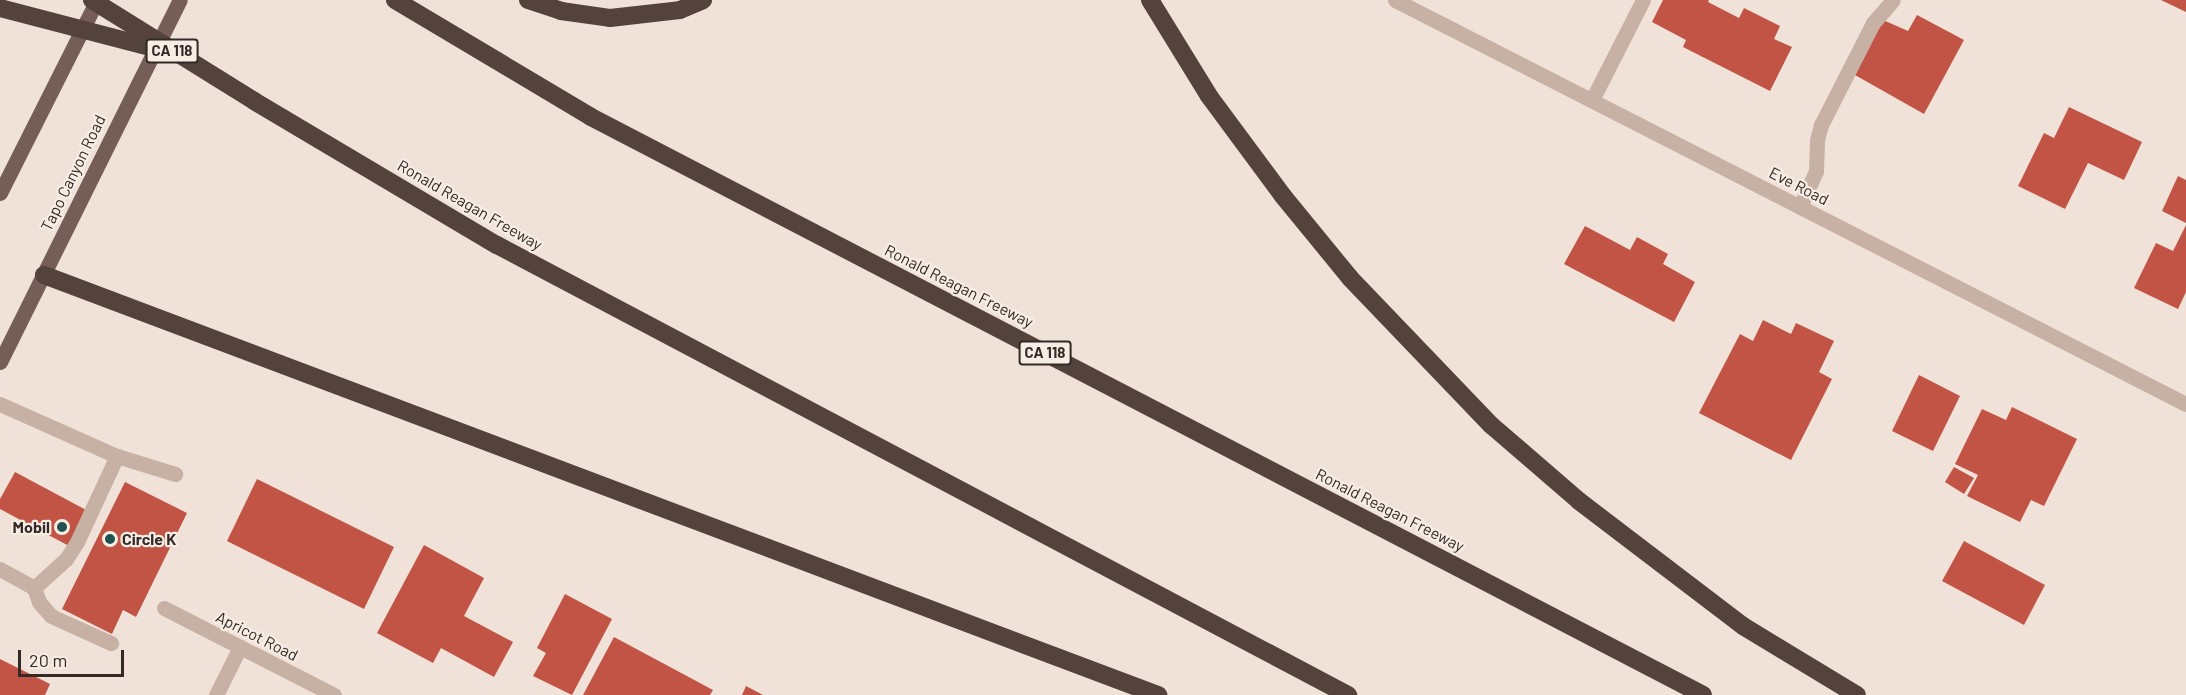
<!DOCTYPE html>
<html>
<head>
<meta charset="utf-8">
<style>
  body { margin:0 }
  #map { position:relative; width:2186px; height:695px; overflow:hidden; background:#f0e2d8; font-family:Barlow,sans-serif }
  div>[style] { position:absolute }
  .building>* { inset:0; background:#c15445 }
  .minor>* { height:15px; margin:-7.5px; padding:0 7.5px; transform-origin:7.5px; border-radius:7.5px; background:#c7b1a5 }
  .major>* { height:15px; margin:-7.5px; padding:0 7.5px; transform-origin:7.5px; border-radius:7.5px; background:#755e58 }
  .highway>* { height:18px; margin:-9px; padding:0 9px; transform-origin:9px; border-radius:9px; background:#54423d }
  .highway-bridge>* { height:18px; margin:-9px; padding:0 9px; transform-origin:9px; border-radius:9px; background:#54423d }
  .dots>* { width:16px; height:16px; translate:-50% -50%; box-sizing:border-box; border:3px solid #f8ede4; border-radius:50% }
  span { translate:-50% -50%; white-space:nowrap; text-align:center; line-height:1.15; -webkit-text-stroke:4.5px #f8ede4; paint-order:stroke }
  .shield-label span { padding:2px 4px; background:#f8ede4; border:2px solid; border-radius:4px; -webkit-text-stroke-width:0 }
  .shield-label { font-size:15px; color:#332926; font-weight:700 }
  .street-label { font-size:16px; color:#332926 }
  .poi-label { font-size:16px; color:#332926; font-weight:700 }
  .right { translate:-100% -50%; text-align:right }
  .left { translate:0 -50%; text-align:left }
  .scale { position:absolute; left:18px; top:650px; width:106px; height:27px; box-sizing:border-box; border:3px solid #332926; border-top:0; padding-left:8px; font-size:18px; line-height:21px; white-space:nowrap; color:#332926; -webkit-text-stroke:4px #f8ede4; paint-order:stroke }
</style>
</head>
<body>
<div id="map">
  <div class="building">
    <i style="clip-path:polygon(1663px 0,1709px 0,1708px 2px,1739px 18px,1744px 8px,1780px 26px,1774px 39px,1792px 47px,1770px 91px,1683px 47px,1686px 40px,1652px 22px)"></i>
    <i style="clip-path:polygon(2161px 0,2186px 0,2186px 12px)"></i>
    <i style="clip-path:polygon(1917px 15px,1964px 40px,1924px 114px,1855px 75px,1883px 20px,1908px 31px)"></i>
    <i style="clip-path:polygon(2069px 107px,2142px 142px,2124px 180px,2088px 163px,2065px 209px,2018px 186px,2044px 133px,2054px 138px)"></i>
    <i style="clip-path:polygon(2178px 176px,2186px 180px,2186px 223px,2162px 211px)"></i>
    <i style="clip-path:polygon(2186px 225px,2186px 292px,2178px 309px,2134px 288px,2156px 243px,2173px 251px)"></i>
    <i style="clip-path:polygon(1585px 226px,1630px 250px,1637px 237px,1668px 254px,1663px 264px,1695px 282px,1674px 322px,1564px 264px)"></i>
    <i style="clip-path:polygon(1763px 320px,1791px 334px,1796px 323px,1834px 341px,1819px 372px,1832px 379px,1791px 460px,1699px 413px,1740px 334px,1753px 341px)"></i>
    <i style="clip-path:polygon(1919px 375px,1960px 396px,1933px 451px,1892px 431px)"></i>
    <i style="clip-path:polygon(2012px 407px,2077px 439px,2044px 506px,2031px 500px,2020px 522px,1967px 496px,1978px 475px,1955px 464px,1982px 409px,2006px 420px)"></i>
    <i style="clip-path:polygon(1954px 467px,1974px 478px,1964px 494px,1945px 482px)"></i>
    <i style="clip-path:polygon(15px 472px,88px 511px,69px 546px,0 509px,0 499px)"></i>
    <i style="clip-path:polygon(257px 479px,394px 547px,364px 609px,227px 541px)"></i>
    <i style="clip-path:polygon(125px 482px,187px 513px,136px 617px,123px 610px,112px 634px,62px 609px)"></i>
    <i style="clip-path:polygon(1964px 541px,2045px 585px,2024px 625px,1942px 581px)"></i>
    <i style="clip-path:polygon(424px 545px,484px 578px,464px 616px,513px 642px,494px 677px,441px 648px,433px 663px,377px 633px)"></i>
    <i style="clip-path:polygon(565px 594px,612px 619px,572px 695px,533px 676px,546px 653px,537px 648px)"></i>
    <i style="clip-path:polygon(614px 637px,713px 690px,710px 695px,583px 695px)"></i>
    <i style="clip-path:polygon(0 659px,50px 684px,45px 695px,0 695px)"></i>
    <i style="clip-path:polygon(746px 686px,763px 695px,742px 695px)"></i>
  </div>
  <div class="minor">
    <i style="left:1395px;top:0;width:888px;rotate:27.06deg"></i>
    <i style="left:1592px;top:100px;width:112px;rotate:-63deg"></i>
    <i style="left:1800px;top:207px;width:39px;rotate:-66deg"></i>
    <i style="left:1816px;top:171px;width:31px;rotate:-88deg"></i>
    <i style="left:1817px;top:140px;width:16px;rotate:-75deg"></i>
    <i style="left:1821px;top:125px;width:114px;rotate:-63deg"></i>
    <i style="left:1873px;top:23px;width:30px;rotate:-49deg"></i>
    <i style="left:0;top:404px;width:128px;rotate:24deg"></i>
    <i style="left:117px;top:456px;width:61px;rotate:17.2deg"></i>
    <i style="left:0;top:569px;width:39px;rotate:29deg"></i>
    <i style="left:34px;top:588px;width:15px;rotate:70deg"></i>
    <i style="left:39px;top:602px;width:18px;rotate:49deg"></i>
    <i style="left:51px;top:616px;width:66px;rotate:24.2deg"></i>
    <i style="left:34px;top:588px;width:43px;rotate:-42.2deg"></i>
    <i style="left:66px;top:559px;width:20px;rotate:-57deg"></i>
    <i style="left:77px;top:542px;width:95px;rotate:-65.1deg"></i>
    <i style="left:164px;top:608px;width:191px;rotate:27.1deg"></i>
    <i style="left:216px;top:695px;width:54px;rotate:-63.4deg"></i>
  </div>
  <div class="major">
    <i style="left:0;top:193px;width:216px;rotate:-63.3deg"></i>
    <i style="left:0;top:362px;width:404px;rotate:-63.6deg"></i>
  </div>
  <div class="highway">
    <i style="left:395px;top:0;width:228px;rotate:30.8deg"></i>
    <i style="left:591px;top:117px;width:1253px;rotate:27.46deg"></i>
    <i style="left:528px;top:0;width:35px;rotate:18deg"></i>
    <i style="left:561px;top:11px;width:49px;rotate:8.1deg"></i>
    <i style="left:610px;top:18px;width:70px;rotate:-6.5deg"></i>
    <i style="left:680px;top:10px;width:25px;rotate:-23deg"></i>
    <i style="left:1150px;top:0;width:113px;rotate:58.4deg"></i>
    <i style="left:1209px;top:96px;width:124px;rotate:53.5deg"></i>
    <i style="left:1283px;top:196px;width:106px;rotate:50.7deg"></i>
    <i style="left:1350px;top:278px;width:204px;rotate:46.2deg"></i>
    <i style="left:1491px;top:425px;width:116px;rotate:40.8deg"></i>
    <i style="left:1579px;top:501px;width:206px;rotate:37.3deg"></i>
    <i style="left:1743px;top:626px;width:133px;rotate:31.2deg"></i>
    <i style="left:254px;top:101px;width:282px;rotate:30.7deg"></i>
    <i style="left:497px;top:245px;width:963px;rotate:27.87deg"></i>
    <i style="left:44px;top:275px;width:1191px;rotate:20.66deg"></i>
  </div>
  <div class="highway-bridge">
    <i style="left:92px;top:0;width:191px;rotate:31.9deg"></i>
    <i style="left:0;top:8px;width:166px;rotate:14.6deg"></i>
  </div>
  <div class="dots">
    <i style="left:62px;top:527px;background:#1e5350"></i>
    <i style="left:110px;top:539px;background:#1e5350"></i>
  </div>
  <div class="shield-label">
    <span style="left:172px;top:51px">CA 118</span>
    <span style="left:1045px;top:353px">CA 118</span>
  </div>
  <div class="street-label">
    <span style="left:73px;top:173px;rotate:-64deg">Tapo Canyon Road</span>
    <span style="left:1799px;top:186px;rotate:27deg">Eve Road</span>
    <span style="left:470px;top:205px;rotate:30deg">Ronald Reagan Freeway</span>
    <span style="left:959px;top:286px;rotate:27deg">Ronald Reagan Freeway</span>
    <span style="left:1390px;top:510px;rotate:27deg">Ronald Reagan Freeway</span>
    <span style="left:257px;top:636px;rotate:27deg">Apricot Road</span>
  </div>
  <div class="poi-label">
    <span class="right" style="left:50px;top:527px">Mobil</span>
    <span class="left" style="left:122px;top:539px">Circle K</span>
  </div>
  <div class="scale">20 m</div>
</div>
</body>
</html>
